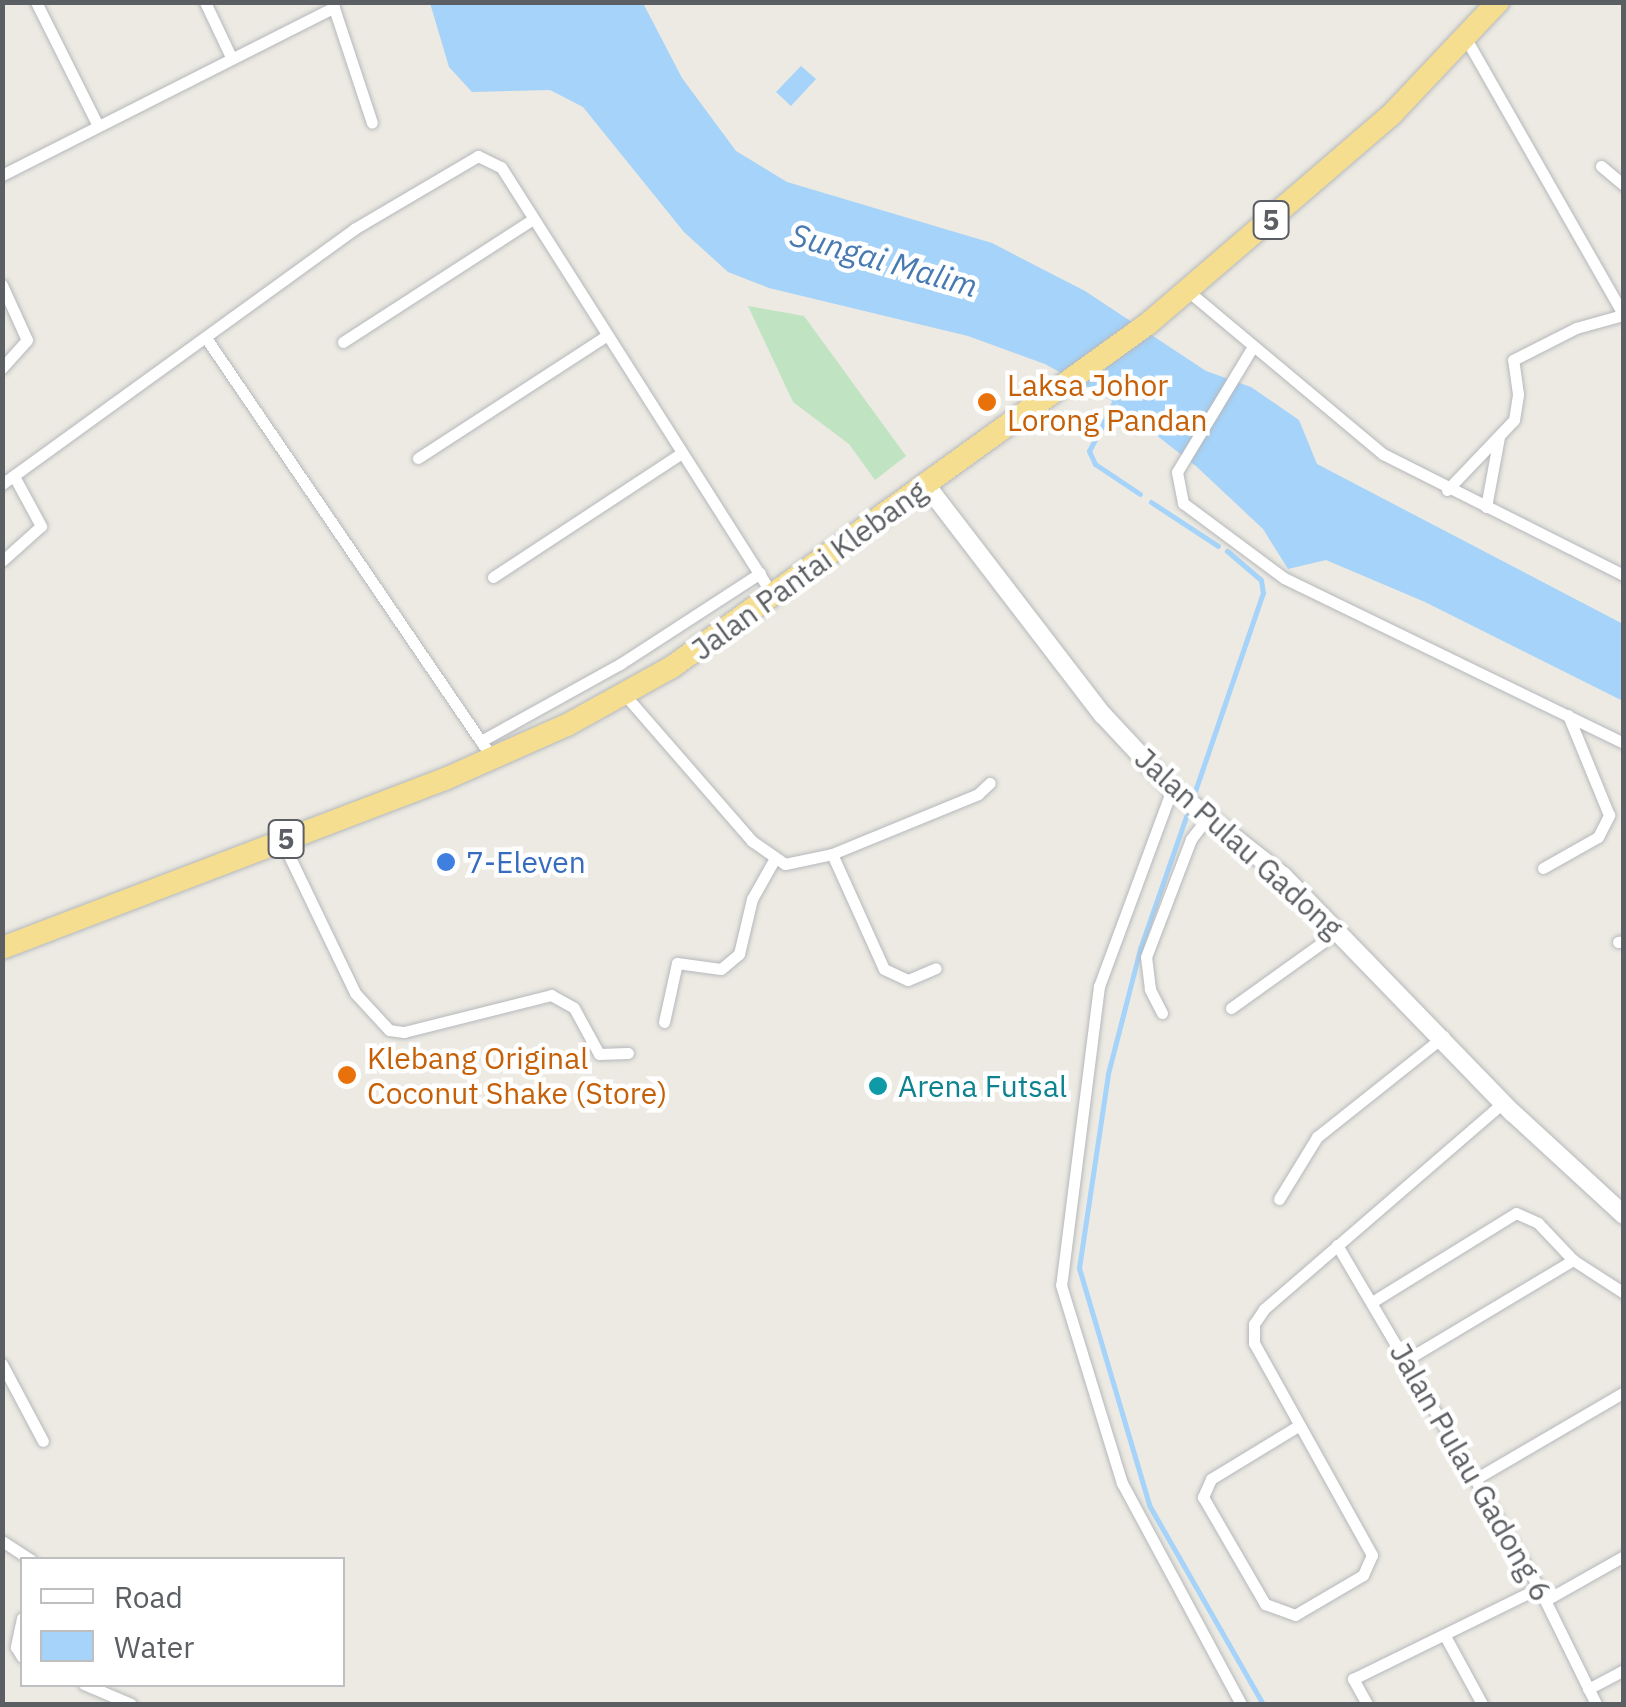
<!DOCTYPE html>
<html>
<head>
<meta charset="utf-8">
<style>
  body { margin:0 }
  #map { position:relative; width:1626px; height:1707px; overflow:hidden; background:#eceae2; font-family:"IBM Plex Sans",sans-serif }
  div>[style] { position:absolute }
  .green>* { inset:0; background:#c0e3c1 }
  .water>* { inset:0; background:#a5d3f9 }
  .stream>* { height:5px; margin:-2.5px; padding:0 2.5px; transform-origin:2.5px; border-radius:2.5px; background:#a5d3f9 }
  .roads { filter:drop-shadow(0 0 2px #b5b8bc) drop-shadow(0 0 2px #b5b8bc) }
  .street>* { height:11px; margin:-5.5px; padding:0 5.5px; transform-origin:5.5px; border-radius:5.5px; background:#fff }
  .secondary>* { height:18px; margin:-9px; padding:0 9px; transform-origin:9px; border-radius:9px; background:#fff }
  .highway>* { height:22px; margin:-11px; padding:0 11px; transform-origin:11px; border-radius:11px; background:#f6de90 }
  .dots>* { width:28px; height:28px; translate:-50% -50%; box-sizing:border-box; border:5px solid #fff; border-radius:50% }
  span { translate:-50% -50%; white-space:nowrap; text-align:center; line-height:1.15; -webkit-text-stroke:9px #fff; paint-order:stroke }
  .shield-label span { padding:2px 8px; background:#fff; border:2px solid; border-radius:8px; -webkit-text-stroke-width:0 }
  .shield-label { font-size:28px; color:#5b5e62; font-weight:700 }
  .food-label { font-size:30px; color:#c56008 }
  .left { translate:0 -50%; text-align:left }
  .street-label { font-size:30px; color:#5b5e62 }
  .shop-label { font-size:30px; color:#366cbe }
  .culture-label { font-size:30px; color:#0d838f }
  .water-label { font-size:32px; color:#4779b2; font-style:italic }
  .frame { position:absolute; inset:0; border:5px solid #5b5e62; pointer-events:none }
  .legend { position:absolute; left:20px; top:1557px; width:325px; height:130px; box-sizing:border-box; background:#fff; border:2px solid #bdbfc0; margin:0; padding:12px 18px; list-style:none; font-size:30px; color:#5b5e62 }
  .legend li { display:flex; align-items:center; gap:20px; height:50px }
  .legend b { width:50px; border:2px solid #bdbfc0 }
</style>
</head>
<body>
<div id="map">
  <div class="green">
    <i style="clip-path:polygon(748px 306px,804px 316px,906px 456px,875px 480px,849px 444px,793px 402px)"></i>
  </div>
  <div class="water">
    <i style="clip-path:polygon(430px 3px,643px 3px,682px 78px,736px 151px,787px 182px,992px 243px,1085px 291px,1206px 371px,1251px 387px,1299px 420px,1317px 464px,1623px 624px,1623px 701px,1425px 602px,1326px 560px,1288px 569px,1263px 529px,1197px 467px,1114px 402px,1045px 364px,968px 336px,769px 288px,728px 272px,684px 232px,583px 107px,550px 90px,472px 92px,449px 67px)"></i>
    <i style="clip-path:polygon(801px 66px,816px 79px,791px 106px,776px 92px)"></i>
  </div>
  <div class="stream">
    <i style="left:1114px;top:402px;width:55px;rotate:117deg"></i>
    <i style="left:1089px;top:451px;width:14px;rotate:65deg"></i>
    <i style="left:1095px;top:464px;width:54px;rotate:33.7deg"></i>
    <i style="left:1151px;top:502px;width:80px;rotate:33.3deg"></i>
    <i style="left:1193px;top:797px;width:216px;rotate:-71.1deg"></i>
    <i style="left:1263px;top:593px;width:13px;rotate:-99deg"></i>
    <i style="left:1261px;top:580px;width:45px;rotate:-139.5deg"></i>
    <i style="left:1189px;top:808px;width:149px;rotate:109.2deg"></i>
    <i style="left:1140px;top:949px;width:129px;rotate:104.4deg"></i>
    <i style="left:1108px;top:1074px;width:196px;rotate:98.5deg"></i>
    <i style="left:1079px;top:1268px;width:247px;rotate:73.5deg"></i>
    <i style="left:1149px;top:1505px;width:229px;rotate:60.2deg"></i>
  </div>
  <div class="roads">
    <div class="street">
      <i style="left:36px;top:2px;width:136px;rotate:63.4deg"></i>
      <i style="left:205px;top:2px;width:61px;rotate:64.7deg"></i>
      <i style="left:332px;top:2px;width:127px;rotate:71.7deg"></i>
      <i style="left:1465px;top:37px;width:321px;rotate:60.3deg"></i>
      <i style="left:1601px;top:166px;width:30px;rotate:40deg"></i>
      <i style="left:2px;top:175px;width:372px;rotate:-26.8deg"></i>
      <i style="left:2px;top:285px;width:60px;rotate:65.6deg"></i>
      <i style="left:27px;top:340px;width:38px;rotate:132deg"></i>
      <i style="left:1188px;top:291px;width:254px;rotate:39.9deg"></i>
      <i style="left:1383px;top:454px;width:270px;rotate:26.7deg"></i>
      <i style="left:206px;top:338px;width:510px;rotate:55.72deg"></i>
      <i style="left:343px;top:342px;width:226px;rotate:-32.9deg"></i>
      <i style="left:1252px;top:348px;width:145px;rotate:121.2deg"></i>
      <i style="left:1177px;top:472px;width:32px;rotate:79deg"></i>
      <i style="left:1183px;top:503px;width:126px;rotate:36.6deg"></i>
      <i style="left:1284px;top:578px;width:378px;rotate:25.9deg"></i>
      <i style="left:418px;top:458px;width:224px;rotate:-33deg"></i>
      <i style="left:2px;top:484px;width:435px;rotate:-35.9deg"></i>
      <i style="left:354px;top:229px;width:144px;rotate:-30.5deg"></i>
      <i style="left:478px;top:156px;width:25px;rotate:26deg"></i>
      <i style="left:501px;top:167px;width:509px;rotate:57.59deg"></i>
      <i style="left:1447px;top:490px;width:97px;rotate:-46.3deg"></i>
      <i style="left:1514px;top:420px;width:26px;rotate:-81deg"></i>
      <i style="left:1518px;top:394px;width:34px;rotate:-98deg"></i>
      <i style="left:1513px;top:360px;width:71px;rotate:-26.9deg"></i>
      <i style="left:1576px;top:328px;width:49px;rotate:-15.5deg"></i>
      <i style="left:1486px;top:507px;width:71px;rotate:-79.5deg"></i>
      <i style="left:2px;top:561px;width:52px;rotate:-41.9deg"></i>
      <i style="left:41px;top:526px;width:57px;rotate:-118.4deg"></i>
      <i style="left:493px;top:577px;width:226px;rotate:-33.3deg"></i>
      <i style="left:625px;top:695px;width:194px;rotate:49deg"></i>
      <i style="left:752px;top:841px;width:40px;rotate:34.9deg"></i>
      <i style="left:785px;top:864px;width:48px;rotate:-12deg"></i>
      <i style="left:832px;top:854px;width:158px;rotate:-22.3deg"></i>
      <i style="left:978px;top:794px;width:16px;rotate:-43deg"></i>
      <i style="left:481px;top:741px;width:159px;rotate:-29deg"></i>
      <i style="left:620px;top:664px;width:167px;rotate:-33deg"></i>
      <i style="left:1172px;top:789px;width:210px;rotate:110.3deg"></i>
      <i style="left:1099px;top:986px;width:301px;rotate:97.2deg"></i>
      <i style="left:1061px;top:1285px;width:207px;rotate:72.9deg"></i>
      <i style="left:1122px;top:1483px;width:251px;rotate:61.7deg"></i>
      <i style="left:282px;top:841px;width:169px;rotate:64.3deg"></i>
      <i style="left:355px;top:993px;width:50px;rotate:47.4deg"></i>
      <i style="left:389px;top:1030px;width:15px;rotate:8deg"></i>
      <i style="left:404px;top:1032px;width:152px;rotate:-14.1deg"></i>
      <i style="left:551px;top:995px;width:26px;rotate:29deg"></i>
      <i style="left:574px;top:1008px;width:52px;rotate:61.5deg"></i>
      <i style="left:599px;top:1054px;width:29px;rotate:-2deg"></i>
      <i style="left:832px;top:854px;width:126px;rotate:65.7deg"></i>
      <i style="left:884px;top:969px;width:26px;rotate:25deg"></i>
      <i style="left:908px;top:980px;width:30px;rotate:-23deg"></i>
      <i style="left:1543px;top:868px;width:63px;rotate:-29.4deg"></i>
      <i style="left:1598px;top:837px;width:25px;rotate:-63deg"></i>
      <i style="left:1609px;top:815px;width:108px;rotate:-112.3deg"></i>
      <i style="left:1618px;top:942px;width:6px;rotate:-9deg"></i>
      <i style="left:1231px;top:1008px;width:130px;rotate:-35.6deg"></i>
      <i style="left:1162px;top:1013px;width:27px;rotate:-117deg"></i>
      <i style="left:1150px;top:989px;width:32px;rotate:-97deg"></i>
      <i style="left:1146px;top:957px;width:126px;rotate:-69.1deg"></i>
      <i style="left:1191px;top:839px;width:29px;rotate:-52deg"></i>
      <i style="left:664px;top:1022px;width:60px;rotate:-77.6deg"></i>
      <i style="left:677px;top:963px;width:44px;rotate:7.8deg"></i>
      <i style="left:721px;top:969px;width:23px;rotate:-40deg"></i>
      <i style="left:739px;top:954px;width:57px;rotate:-76.7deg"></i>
      <i style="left:752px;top:899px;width:45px;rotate:-60.6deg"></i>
      <i style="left:1279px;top:1199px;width:73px;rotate:-58.5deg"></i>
      <i style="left:1317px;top:1137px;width:162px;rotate:-38.5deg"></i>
      <i style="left:1337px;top:1245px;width:398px;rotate:59.5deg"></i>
      <i style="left:1539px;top:1588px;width:129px;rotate:63.8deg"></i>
      <i style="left:1372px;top:1302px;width:169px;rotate:-31.7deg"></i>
      <i style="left:1516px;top:1213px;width:24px;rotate:24deg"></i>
      <i style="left:1538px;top:1223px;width:51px;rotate:46.6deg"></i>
      <i style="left:1406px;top:1360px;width:195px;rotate:-30.9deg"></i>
      <i style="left:1573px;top:1260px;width:61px;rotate:32.9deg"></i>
      <i style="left:2px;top:1364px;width:87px;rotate:62deg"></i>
      <i style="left:1298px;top:1426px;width:102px;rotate:148.7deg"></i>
      <i style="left:1211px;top:1479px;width:20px;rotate:114deg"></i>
      <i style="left:1203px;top:1497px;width:124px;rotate:59.9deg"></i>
      <i style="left:1265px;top:1604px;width:32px;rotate:20deg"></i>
      <i style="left:1295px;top:1615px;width:79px;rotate:-30.5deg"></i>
      <i style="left:1363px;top:1575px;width:22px;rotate:-66deg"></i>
      <i style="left:1372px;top:1555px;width:243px;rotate:-119.1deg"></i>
      <i style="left:1254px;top:1343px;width:19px;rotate:-90deg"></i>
      <i style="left:1254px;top:1324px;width:18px;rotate:-56deg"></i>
      <i style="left:1264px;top:1309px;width:316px;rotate:-40.8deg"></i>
      <i style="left:1477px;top:1478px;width:170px;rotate:-30.3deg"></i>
      <i style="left:2px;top:1541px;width:35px;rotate:33deg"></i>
      <i style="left:1546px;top:1600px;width:90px;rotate:-29.4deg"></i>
      <i style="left:22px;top:1618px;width:30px;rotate:102deg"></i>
      <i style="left:16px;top:1647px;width:12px;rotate:59deg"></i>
      <i style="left:1445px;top:1636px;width:77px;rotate:61.4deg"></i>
      <i style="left:84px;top:1684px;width:51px;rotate:23.1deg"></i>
      <i style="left:1588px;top:1689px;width:41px;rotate:-27.8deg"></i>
      <i style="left:1367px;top:1704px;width:29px;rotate:-119deg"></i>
      <i style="left:1353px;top:1679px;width:207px;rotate:-26.1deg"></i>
    </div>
    <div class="secondary">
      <i style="left:927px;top:486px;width:289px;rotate:52.5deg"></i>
      <i style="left:1103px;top:715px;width:101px;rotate:47deg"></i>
      <i style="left:1172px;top:789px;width:141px;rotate:38.1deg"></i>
      <i style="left:1283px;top:876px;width:330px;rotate:45.9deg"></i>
      <i style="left:1513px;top:1113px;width:151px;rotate:42.6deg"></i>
    </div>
    <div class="highway">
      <i style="left:2px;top:948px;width:474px;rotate:-20.9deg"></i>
      <i style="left:445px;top:779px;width:133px;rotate:-23.9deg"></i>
      <i style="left:567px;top:725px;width:120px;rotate:-28.9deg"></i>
      <i style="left:672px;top:667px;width:588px;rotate:-35.8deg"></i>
      <i style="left:1149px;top:323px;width:319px;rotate:-40.7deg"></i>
      <i style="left:1391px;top:115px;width:156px;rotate:-46.6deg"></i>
    </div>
  </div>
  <div class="dots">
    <i style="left:987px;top:402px;background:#e8710a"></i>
    <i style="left:446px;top:862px;background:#3f7fe0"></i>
    <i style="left:347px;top:1075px;background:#e8710a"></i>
    <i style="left:878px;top:1086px;background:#0f9aa8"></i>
  </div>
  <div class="shield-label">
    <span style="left:1271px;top:220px">5</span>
    <span style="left:286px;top:839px">5</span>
  </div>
  <div class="food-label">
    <span class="left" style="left:1007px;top:402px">Laksa Johor<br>Lorong Pandan</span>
    <span class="left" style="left:367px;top:1075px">Klebang Original<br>Coconut Shake (Store)</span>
  </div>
  <div class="street-label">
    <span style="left:809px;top:570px;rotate:-36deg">Jalan Pantai Klebang</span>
    <span style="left:1239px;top:843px;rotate:42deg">Jalan Pulau Gadong</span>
    <span style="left:1471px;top:1472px;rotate:60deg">Jalan Pulau Gadong 6</span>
  </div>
  <div class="shop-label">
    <span class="left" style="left:466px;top:862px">7-Eleven</span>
  </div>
  <div class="culture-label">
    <span class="left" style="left:898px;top:1086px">Arena Futsal</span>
  </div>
  <div class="water-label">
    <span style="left:884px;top:260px;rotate:16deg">Sungai Malim</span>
  </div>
  <div class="frame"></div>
  <ul class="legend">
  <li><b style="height:12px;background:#fff"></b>Road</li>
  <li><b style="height:28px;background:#a5d3f9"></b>Water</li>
  </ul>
</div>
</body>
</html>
